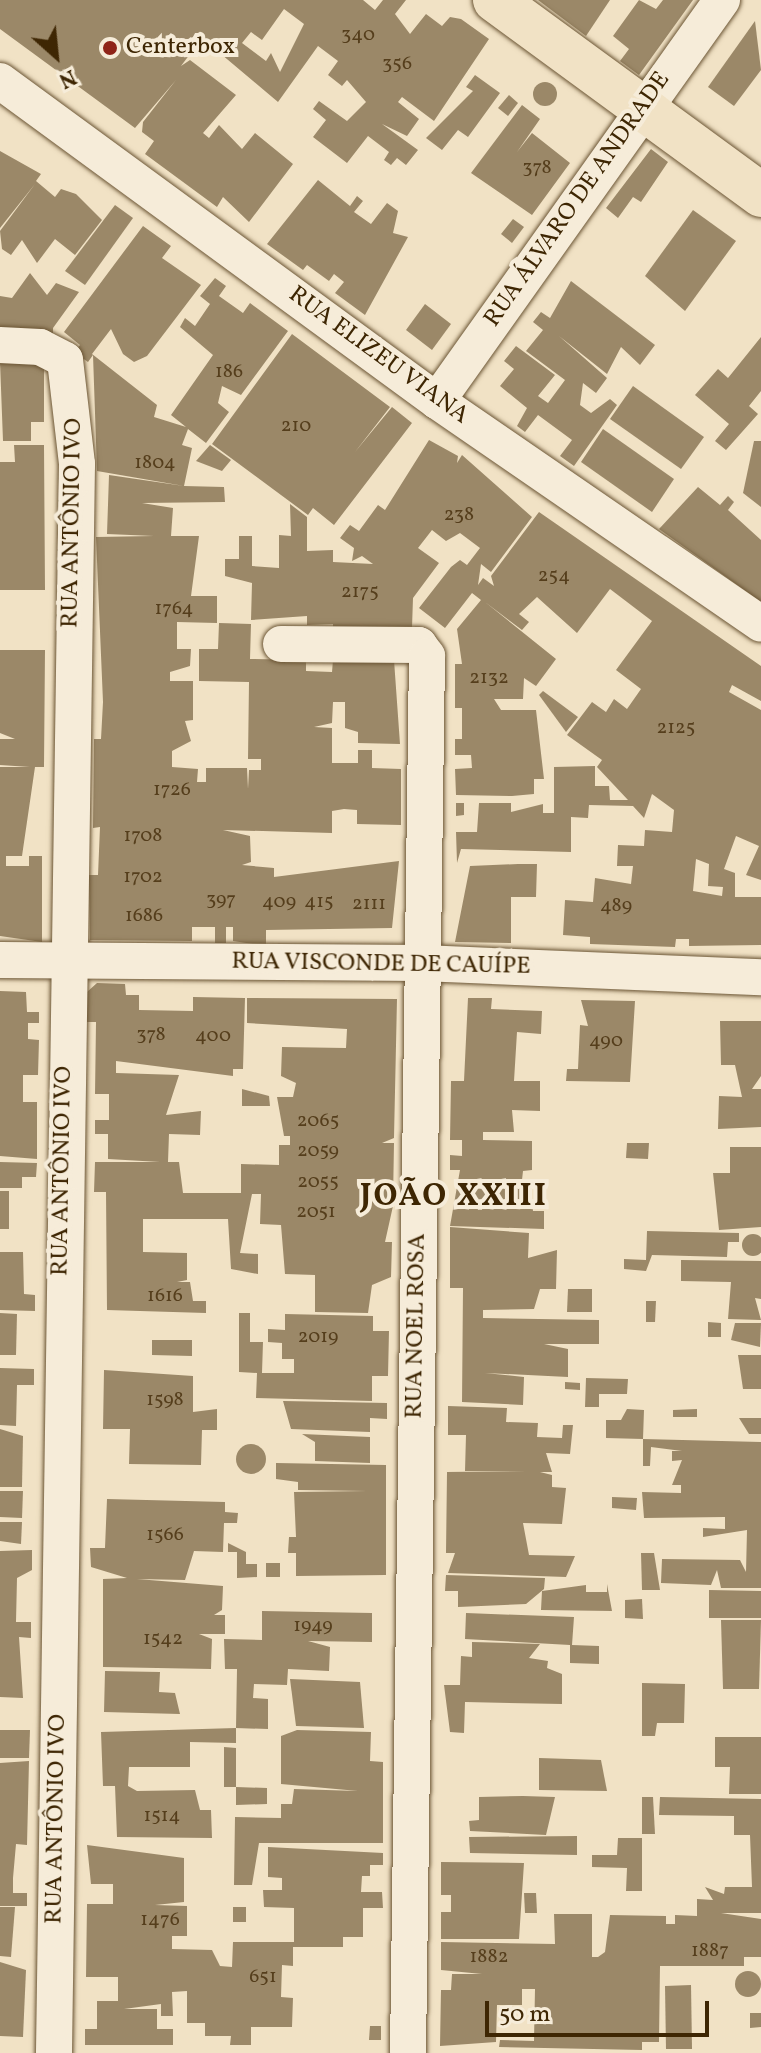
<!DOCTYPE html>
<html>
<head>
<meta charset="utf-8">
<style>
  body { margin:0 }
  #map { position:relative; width:761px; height:2053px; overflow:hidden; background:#f1e2c5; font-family:Vollkorn,serif }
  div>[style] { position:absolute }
  .building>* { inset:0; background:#9b8868 }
  .round { border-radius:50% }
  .roads { filter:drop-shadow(0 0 2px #6b5534) drop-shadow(0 0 2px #6b5534) }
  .minor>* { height:36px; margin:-18px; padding:0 18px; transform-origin:18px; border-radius:18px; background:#f6ecd9 }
  .major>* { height:44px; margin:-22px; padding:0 22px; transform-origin:22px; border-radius:22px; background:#f1e2c5 }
  .dots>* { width:22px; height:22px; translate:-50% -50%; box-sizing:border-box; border:4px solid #f6ecd9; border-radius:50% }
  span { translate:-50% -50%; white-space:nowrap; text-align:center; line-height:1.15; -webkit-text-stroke:8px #f6ecd9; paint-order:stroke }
  .number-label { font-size:20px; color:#553e1c }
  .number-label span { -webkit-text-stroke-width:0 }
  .poi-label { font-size:24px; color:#3e2603 }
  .left { translate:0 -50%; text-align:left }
  .street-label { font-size:24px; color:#3e2603 }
  .district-label { font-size:32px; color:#3e2603; font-weight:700; letter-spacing:2px }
  .north { position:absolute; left:16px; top:16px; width:80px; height:80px; -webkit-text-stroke:6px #f6ecd9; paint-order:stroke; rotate:153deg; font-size:22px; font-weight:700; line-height:32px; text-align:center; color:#3e2603 }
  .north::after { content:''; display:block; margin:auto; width:28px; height:36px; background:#3e2603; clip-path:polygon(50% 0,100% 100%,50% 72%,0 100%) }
  .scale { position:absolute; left:485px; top:2001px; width:224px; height:36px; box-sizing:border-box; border:4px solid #3e2603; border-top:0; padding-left:10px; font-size:24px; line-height:28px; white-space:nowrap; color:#3e2603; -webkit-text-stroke:6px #f6ecd9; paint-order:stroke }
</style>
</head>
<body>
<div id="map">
  <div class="building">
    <i style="clip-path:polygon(evenodd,0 0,363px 0,375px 10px,383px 0,406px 0,395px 14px,410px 34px,426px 14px,442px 26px,450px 17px,461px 19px,489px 39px,434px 121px,402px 97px,398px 102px,419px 119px,407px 136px,382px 124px,418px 150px,406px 165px,397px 158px,391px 165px,384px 160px,389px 152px,368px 136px,347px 163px,313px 137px,326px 120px,313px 109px,319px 101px,347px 121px,366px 102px,347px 80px,342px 86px,328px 75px,338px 61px,318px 46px,278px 102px,202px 38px,181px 66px,190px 60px,236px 95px,203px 133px,209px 138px,219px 125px,242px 149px,255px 133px,293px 164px,249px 222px,223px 197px,217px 207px,145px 154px,154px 141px,142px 132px,143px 122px,176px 80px,135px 128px,0 29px,0 0,284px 9px,304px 24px,280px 72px,271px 53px,266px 61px,242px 43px,251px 32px,262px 40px,284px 9px)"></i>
    <i style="clip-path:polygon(538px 0,610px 0,586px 36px)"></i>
    <i style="clip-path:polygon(639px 0,656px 9px,663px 0,693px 0,639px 75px,620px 61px,629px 49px,613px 36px)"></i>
    <i style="clip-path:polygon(755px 21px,761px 70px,734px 106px,708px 87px)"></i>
    <i style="clip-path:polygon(475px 75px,500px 93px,468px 137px,458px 130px,442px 150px,426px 138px,473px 91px,466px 87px)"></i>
    <i class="round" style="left:533px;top:82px;width:24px;height:24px"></i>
    <i style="clip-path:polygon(509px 95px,518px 103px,508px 116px,498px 108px)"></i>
    <i style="clip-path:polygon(522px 105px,540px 119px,517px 152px,532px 133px,570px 163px,532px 215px,471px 173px)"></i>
    <i style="clip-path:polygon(651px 149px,668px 162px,641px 202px,633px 197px,618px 218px,606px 208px)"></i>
    <i style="clip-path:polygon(0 151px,41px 174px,36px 181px,55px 197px,61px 189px,76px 194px,102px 220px,75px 255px,55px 239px,37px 263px,22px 240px,11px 255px,2px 249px,0 231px,35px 184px,0 228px)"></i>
    <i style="clip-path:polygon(318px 180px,350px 206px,357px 196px,363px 201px,354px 212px,371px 224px,387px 203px,398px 211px,393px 233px,408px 237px,365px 315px,335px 293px,344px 282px,334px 274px,329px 281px,307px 265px,303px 270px,267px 244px)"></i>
    <i style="clip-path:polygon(115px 205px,133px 218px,85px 285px,65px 271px)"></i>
    <i style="clip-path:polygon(693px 210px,736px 241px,685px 311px,645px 276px)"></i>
    <i style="clip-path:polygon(513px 219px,524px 227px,512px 243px,501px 234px)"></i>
    <i style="clip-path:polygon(143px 226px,171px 246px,162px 258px,201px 285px,147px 356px,134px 362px,123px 354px,111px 329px,92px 354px,157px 405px,154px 417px,186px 427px,171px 415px,213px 355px,180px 327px,185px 318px,195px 326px,210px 304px,200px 296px,215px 278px,226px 286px,219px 296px,243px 313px,250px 303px,288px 331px,241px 395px,222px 386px,218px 403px,229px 412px,206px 443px,188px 429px,182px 445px,192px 448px,184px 486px,224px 487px,225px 502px,142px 503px,173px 508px,171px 536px,199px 536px,191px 596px,217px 596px,217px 623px,177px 622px,177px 649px,191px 649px,190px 666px,170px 672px,170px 681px,193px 681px,193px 720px,185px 721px,191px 741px,172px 751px,172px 767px,198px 769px,197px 782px,206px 782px,206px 768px,247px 768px,248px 789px,249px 770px,261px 770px,261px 759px,248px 759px,249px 682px,199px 681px,199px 649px,218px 649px,219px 623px,251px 624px,250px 659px,306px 660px,306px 671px,332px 672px,333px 660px,394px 660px,400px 744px,358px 743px,358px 732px,345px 728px,345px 702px,333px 702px,332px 723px,314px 727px,332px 728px,332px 763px,358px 763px,358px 750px,372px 750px,372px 768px,401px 769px,401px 825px,357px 824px,357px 810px,344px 809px,332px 811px,332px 833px,223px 830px,250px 836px,251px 862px,242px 865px,274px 868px,274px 877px,399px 861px,392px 928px,266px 930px,266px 946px,233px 941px,233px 927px,226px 927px,226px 943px,215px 943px,215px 927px,192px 927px,192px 941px,90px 940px,89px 875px,98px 875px,100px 827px,93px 828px,94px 739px,101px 739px,103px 702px,96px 537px,154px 536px,107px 534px,109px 475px,184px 486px,97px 471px,93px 355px,88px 362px,74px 352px,80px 345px,64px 332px)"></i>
    <i style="clip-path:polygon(30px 273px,47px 295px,56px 283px,79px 292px,53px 328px,53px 340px,0 339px,0 296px,12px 298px)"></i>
    <i style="clip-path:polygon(571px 281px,655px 345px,640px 365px,621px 347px,607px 374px,559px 336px,607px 378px,596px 393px,583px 383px,580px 405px,591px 413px,610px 399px,617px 405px,574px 466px,560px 456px,572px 440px,538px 415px,525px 432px,517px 426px,527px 408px,500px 386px,514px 369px,504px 361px,516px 346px,555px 375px,538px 396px,548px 403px,565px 380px,526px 351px,543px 330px,533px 322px,541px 312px,550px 318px)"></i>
    <i style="clip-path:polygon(425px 304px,451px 324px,432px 350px,406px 330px)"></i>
    <i style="clip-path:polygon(292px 334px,390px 407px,355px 452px,392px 407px,412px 423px,334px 525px,313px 508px,308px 515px,212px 444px)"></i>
    <i style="clip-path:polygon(761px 337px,761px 391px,749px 406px,758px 414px,726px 450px,715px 441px,729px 424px,695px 395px,718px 369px,728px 378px)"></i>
    <i style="clip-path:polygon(0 362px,44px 362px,44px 422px,31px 422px,31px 441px,3px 441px)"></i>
    <i style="clip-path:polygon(633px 386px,704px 437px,681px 469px,610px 419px)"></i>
    <i style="clip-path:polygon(603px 429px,674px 479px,652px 512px,581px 462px)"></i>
    <i style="clip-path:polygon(evenodd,429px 440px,458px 456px,457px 463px,462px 455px,532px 517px,491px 572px,481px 564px,478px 585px,483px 578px,494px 586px,491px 576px,539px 512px,761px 666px,761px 701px,732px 685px,729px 692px,761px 710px,761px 880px,746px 875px,759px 846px,736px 836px,724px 869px,735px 873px,735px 897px,761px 897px,761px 945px,689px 946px,689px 939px,676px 939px,675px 947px,590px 944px,590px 937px,563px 935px,565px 900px,593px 902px,595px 878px,631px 884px,633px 866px,617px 866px,618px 845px,644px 846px,645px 830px,672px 832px,674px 810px,652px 794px,644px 818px,633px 806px,589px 805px,588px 818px,571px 817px,571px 852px,461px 849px,457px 863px,456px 832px,477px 832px,479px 803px,511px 803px,511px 812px,543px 804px,543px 813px,554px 813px,554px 767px,595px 766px,595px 786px,609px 786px,610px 800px,628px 800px,597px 767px,602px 760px,567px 735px,592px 702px,606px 712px,614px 699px,627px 709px,641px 689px,616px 670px,652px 621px,610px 589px,577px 633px,537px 597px,519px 614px,529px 622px,522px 630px,485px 602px,556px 659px,536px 686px,524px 678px,523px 699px,494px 699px,501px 710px,536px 710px,544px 779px,534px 779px,534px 794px,512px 796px,456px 795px,455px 769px,472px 768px,471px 755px,455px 755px,455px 739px,462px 739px,462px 708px,455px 708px,455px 664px,462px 664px,457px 629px,481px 600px,472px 593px,445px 628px,419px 608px,451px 567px,460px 560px,467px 565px,480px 548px,460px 533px,446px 541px,432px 530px,418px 548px,439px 563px,413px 598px,412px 628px,333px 632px,333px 624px,307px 625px,307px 616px,251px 620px,252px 583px,225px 576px,225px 559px,239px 559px,239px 536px,252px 536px,252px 566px,279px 568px,279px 535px,291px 536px,290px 504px,307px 517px,307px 551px,333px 550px,333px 562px,373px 564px,362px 556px,352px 561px,354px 548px,340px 538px,350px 525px,359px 531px,378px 505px,385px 510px,429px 440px,696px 859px,709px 864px,708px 886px,723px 887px,722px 896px,693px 891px,696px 859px)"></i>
    <i style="clip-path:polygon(754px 441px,761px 441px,761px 507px,743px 493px)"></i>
    <i style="clip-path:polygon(14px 445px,44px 445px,45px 590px,0 590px,0 462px,15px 462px)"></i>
    <i style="clip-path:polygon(210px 445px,231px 460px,222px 471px,196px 461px)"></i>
    <i style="clip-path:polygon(698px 487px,720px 505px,728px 496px,734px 502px,728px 510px,761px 540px,761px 602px,659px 529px)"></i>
    <i style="clip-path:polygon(0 650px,45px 650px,44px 767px,35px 767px,22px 856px,6px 856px,6px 866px,29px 866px,29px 856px,42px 856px,42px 942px,0 936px,0 767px,30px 767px,0 765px,0 739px,15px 739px,0 733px)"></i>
    <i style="clip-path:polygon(543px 691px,578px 717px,566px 732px,539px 695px)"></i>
    <i style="clip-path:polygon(456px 803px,464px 803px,464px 815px,456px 816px)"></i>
    <i style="clip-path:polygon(518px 864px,537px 864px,536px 897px,511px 897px,511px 943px,455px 942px,470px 866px)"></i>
    <i style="clip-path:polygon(97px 983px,125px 984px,126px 995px,139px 995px,139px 1010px,193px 1011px,193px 997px,245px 998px,243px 1069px,233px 1069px,233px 1076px,116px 1061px,116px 1073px,179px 1075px,166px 1115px,201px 1111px,200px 1135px,169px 1134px,168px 1162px,179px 1162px,183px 1193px,241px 1193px,241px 1164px,279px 1165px,279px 1145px,290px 1145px,290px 1136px,284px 1136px,277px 1097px,293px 1097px,296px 1083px,281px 1076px,282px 1047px,346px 1048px,347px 1029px,247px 1023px,247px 998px,397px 999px,394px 1138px,382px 1143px,394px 1143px,393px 1201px,377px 1199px,377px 1206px,393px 1206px,385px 1242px,392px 1242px,391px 1277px,372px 1285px,368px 1313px,315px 1312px,315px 1275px,285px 1274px,281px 1225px,260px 1224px,261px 1194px,252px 1194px,240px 1253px,258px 1254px,258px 1274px,231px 1269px,228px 1219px,143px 1219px,143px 1252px,187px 1253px,187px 1280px,177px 1282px,190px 1282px,193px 1301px,206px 1301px,206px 1313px,107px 1310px,106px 1192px,94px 1192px,95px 1162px,160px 1162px,108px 1159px,108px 1134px,95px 1134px,95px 1120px,109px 1120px,109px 1094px,95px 1094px,96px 1022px,87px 1022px,87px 992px)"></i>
    <i style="clip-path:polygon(0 991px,26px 992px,27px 1012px,39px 1012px,39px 1023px,28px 1023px,28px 1039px,39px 1040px,38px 1075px,23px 1075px,23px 1102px,37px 1102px,37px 1159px,0 1156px)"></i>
    <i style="clip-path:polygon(468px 998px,492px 998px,491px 1009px,542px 1011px,541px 1034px,517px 1032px,514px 1081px,540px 1081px,540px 1111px,512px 1110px,514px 1132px,483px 1132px,483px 1140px,532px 1141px,532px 1170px,523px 1171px,521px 1189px,531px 1188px,533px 1211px,544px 1211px,544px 1229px,450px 1226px,460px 1170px,450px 1170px,450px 1155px,462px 1156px,462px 1140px,450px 1140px,451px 1081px,464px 1081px)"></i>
    <i style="clip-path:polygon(581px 1000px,635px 1001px,630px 1082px,566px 1081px,567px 1069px,578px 1069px,580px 1025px,588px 1026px)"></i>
    <i style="clip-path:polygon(720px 1021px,761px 1021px,761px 1076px,752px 1089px,761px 1089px,761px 1127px,718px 1129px,719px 1096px,742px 1097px,735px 1065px,721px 1065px)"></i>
    <i style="clip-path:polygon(242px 1089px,269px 1096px,270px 1106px,242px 1106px)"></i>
    <i style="clip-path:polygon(627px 1143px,649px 1143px,648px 1159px,626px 1158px)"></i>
    <i style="clip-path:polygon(730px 1147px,761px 1147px,761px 1227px,719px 1230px,713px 1173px,730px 1173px)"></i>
    <i style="clip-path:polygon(0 1162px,37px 1163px,36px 1177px,22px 1177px,22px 1188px,0 1188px)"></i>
    <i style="clip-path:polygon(0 1191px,9px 1191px,9px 1229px,0 1229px)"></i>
    <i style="clip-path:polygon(450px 1227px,529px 1233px,528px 1258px,557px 1250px,556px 1289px,540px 1289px,534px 1309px,483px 1310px,483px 1318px,599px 1320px,599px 1344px,544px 1344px,568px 1349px,568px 1377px,485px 1373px,524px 1377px,523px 1405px,462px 1402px,463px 1288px,450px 1288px)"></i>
    <i style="clip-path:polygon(647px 1231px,739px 1233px,739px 1242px,728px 1242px,727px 1257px,652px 1255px,646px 1271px,624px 1269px,624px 1259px,646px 1260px)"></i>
    <i class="round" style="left:742px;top:1234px;width:22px;height:22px"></i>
    <i style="clip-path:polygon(0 1252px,23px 1252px,24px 1294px,35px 1295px,35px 1311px,0 1310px)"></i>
    <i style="clip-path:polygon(681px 1260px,761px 1261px,761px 1299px,755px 1298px,761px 1320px,728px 1319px,731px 1282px,681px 1281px)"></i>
    <i style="clip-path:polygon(568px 1289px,592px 1289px,592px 1312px,567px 1312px)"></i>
    <i style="clip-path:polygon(646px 1301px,656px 1301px,655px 1322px,646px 1322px)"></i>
    <i style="clip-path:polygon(0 1313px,17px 1314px,16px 1355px,0 1355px)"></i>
    <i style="clip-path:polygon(239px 1313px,250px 1313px,250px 1342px,263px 1342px,262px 1373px,294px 1373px,294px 1359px,282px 1359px,282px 1343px,268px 1342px,268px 1329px,285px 1330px,285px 1314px,373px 1316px,373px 1331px,389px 1331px,388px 1376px,372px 1376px,372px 1401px,256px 1398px,257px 1373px,239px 1372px)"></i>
    <i style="clip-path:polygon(708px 1322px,721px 1323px,721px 1337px,708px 1337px)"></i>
    <i style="clip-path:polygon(735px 1323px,761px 1323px,760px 1347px,731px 1340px)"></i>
    <i style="clip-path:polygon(152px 1340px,192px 1340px,192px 1356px,152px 1355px)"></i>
    <i style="clip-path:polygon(738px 1355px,761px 1355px,761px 1389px,743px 1389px)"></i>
    <i style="clip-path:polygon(0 1368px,34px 1369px,34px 1385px,17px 1385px,16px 1426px,0 1425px)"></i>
    <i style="clip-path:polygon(104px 1370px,193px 1376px,193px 1412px,217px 1409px,217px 1430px,202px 1430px,201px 1465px,129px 1464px,130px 1429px,103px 1429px)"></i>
    <i style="clip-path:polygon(586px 1378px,628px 1379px,627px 1394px,599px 1394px,599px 1407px,585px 1407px)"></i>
    <i style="clip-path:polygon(565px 1382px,580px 1383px,580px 1390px,565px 1389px)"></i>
    <i style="clip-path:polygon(283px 1401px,387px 1403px,387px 1419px,370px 1418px,370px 1432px,291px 1429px)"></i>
    <i style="clip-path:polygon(448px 1406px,507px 1408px,506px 1422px,538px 1423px,537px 1437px,562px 1438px,563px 1425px,573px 1425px,570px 1454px,546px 1453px,552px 1472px,540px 1472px,552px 1475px,552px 1487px,566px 1488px,562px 1524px,523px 1523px,529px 1555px,575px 1556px,566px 1577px,448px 1573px,455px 1553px,446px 1553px,447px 1472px,527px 1471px,465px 1471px,466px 1435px,448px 1435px)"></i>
    <i style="clip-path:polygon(627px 1409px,644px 1410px,643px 1439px,606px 1438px,606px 1420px,621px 1420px)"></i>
    <i style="clip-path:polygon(697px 1409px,697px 1417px,673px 1417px,673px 1410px)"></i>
    <i style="clip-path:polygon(739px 1418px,761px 1418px,761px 1434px,749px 1434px)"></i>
    <i style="clip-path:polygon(0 1429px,23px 1436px,22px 1487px,0 1487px)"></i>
    <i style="clip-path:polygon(302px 1434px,370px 1437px,370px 1463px,315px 1461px,315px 1442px)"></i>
    <i style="clip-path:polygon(643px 1439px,761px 1442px,761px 1588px,721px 1588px,717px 1570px,711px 1585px,661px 1583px,662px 1559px,740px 1560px,746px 1572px,747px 1530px,703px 1537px,703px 1528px,725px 1529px,725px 1517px,644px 1518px,642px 1492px,681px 1493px,681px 1485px,672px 1485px,682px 1460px,672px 1461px,672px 1451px,682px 1451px,651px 1447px,650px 1466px,643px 1466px)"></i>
    <i class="round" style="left:236px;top:1444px;width:30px;height:30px"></i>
    <i style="clip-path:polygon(276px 1463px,386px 1465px,386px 1575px,296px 1576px,296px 1553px,288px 1553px,289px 1537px,296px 1537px,294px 1492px,367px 1491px,298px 1490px,298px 1482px,276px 1479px)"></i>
    <i style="clip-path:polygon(0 1491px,23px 1491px,22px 1518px,0 1517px)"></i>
    <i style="clip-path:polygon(612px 1497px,637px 1498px,636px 1510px,612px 1508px)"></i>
    <i style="clip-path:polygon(107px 1499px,225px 1502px,225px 1512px,238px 1513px,237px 1523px,224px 1523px,223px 1552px,194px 1551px,185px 1580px,137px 1579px,223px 1586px,222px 1610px,214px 1615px,225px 1615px,225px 1634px,199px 1634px,212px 1639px,211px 1669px,103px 1667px,103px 1579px,127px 1578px,91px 1567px,90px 1548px,105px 1548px)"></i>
    <i style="clip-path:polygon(0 1522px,22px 1522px,21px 1544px,0 1541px)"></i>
    <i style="clip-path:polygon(228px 1543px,246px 1552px,246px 1564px,257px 1564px,257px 1577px,237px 1578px,237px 1552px,228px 1552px)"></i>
    <i style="clip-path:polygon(32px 1550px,32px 1570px,17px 1578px,16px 1622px,31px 1622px,31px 1638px,19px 1637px,23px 1698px,0 1697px,0 1551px)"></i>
    <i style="clip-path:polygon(641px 1553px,654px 1553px,660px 1590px,642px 1590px)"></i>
    <i style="clip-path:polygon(266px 1563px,280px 1563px,280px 1577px,266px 1577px)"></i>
    <i style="clip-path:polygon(446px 1575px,545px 1578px,544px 1589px,526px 1604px,458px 1607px,458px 1591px,445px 1591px)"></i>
    <i style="clip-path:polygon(607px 1584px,612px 1611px,541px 1610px,542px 1591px,586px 1585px,586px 1592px,607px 1592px)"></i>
    <i style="clip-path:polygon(709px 1590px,761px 1591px,761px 1618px,709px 1618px)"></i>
    <i style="clip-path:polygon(642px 1599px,643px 1619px,625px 1618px,625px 1600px)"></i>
    <i style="clip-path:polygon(262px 1611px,372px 1613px,372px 1642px,308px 1641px,330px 1647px,329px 1671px,288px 1669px,287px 1685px,254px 1684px,253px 1698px,268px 1699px,268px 1729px,236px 1728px,236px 1743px,190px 1742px,190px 1767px,129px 1767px,128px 1786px,137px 1791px,195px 1790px,200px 1810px,211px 1810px,212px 1838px,117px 1837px,115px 1786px,103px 1786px,101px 1732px,236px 1728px,237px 1669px,225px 1669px,224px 1639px,262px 1640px)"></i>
    <i style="clip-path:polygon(466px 1613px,574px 1617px,572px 1645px,599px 1646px,599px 1664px,570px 1663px,570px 1645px,465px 1639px)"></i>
    <i style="clip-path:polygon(721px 1620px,761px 1620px,759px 1689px,723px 1689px)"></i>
    <i style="clip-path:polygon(472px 1642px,540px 1644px,529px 1658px,548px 1661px,547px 1668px,562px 1674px,562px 1704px,465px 1702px,464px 1733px,450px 1732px,444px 1685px,460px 1685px,461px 1656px,472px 1657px)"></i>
    <i style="clip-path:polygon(105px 1671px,160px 1672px,159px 1692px,175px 1693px,180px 1714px,104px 1712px)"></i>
    <i style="clip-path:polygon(290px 1679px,360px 1682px,364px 1728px,296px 1726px)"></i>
    <i style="clip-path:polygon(642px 1683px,685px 1684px,684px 1723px,657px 1723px,655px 1736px,642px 1736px)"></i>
    <i style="clip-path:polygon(0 1730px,30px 1730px,29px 1758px,0 1758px)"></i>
    <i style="clip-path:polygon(297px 1730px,371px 1732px,370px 1761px,383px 1762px,383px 1843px,259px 1843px,252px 1885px,234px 1885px,235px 1817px,281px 1818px,281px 1804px,292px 1804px,294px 1789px,358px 1791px,281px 1784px,281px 1736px)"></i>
    <i style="clip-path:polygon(715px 1737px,761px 1737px,761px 1794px,729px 1794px,730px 1767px,715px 1767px)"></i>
    <i style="clip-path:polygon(224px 1747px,236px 1748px,236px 1787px,267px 1788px,267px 1804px,236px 1805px,236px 1787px,224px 1787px)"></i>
    <i style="clip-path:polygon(539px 1758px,601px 1760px,607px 1791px,539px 1790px)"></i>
    <i style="clip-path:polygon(29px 1761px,27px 1845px,16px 1844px,13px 1878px,13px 1893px,27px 1893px,27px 1906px,0 1906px,0 1763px)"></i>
    <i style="clip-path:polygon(523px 1796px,555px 1797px,546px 1835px,470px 1831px,469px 1821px,479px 1820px,479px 1797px)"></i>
    <i style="clip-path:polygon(642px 1797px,653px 1797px,655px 1834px,642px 1834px)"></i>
    <i style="clip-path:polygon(660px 1797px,761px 1799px,761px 1913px,721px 1913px,761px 1919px,761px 1957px,744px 1957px,744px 1966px,660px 1966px,659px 2042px,642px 2042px,642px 2050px,499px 2047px,500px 2040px,534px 2041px,535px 1989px,522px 1989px,522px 2005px,497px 2005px,496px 2042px,440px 2046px,441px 1990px,451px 1990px,452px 1974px,482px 1974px,441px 1970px,441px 1942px,555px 1944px,554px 1914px,592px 1914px,592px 1957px,598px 1957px,605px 1952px,610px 1915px,666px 1916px,666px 1924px,675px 1924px,675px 1915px,697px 1916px,697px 1899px,713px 1900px,705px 1887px,724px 1894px,725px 1887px,752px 1887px,750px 1835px,734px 1835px,734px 1816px,659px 1815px)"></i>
    <i style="clip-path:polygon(577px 1836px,577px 1855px,470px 1853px,469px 1837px)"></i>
    <i style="clip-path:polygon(618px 1838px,642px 1838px,642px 1891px,626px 1891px,627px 1868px,592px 1867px,592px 1855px,617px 1855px)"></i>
    <i style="clip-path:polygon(87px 1845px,184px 1858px,184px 1902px,155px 1905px,187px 1906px,187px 1936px,172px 1936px,172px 1949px,212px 1950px,220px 1966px,232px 1967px,233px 1942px,294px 1942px,294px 1908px,264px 1907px,263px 1890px,282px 1890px,282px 1878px,268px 1877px,268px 1847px,383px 1853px,383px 1865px,370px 1865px,370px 1876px,362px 1876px,361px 1892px,382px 1892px,383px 1908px,363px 1908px,363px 1937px,343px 1937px,343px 1947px,293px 1947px,293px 1966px,282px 1965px,281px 1997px,293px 1998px,292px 2027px,251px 2027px,251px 2045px,230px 2045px,231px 2036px,205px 2036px,205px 2023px,187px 2023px,187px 1991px,172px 1992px,173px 2016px,161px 2016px,161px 2004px,124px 2009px,157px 2009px,157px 2029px,173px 2029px,173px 2045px,85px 2045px,85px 2029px,97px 2029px,97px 2001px,118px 2001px,118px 1977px,86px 1977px,87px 1904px,113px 1904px,113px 1884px,91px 1884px)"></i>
    <i style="clip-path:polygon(441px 1862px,524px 1863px,519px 1939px,441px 1939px,441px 1912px,451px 1912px,451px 1895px,441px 1895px)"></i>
    <i style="clip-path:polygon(524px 1893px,536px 1893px,537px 1913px,525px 1913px)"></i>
    <i style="clip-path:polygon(0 1907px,15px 1907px,11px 1957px,0 1956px)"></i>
    <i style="clip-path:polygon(233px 1907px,246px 1907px,246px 1922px,233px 1922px)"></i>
    <i style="clip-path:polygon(0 1962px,26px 1970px,23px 2037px,0 2036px)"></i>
    <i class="round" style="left:735px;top:1971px;width:26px;height:26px"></i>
    <i style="clip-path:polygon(691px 1985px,692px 2049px,666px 2049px,665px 1986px)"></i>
    <i style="clip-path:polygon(750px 2013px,761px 2013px,761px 2027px,750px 2028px)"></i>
    <i style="clip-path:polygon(370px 2026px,381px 2026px,381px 2040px,369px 2040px)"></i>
  </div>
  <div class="roads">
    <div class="minor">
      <i style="left:0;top:81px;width:542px;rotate:36.21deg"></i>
      <i style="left:437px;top:401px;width:393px;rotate:34.5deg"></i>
      <i style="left:0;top:345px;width:40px;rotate:2.9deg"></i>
      <i style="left:40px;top:347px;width:28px;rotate:27deg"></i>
      <i style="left:65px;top:360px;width:105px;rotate:83.4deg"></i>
      <i style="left:77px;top:464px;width:1589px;rotate:90.83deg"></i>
      <i style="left:437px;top:401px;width:492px;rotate:-54.6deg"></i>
      <i style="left:281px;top:644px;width:138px;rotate:0.4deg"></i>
      <i style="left:419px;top:645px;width:14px;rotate:54deg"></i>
      <i style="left:427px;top:656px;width:1397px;rotate:90.78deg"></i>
      <i style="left:0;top:960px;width:422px;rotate:0.4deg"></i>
      <i style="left:422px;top:963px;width:339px;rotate:2.4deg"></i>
    </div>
    <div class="major">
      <i style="left:495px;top:0;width:330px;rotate:36.2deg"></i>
    </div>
  </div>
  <div class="dots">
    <i style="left:110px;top:48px;background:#8f2418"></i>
  </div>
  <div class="number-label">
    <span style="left:358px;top:35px">340</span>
    <span style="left:397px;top:64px">356</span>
    <span style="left:537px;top:168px">378</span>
    <span style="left:229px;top:372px">186</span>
    <span style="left:296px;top:426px">210</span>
    <span style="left:155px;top:463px">1804</span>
    <span style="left:459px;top:515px">238</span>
    <span style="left:554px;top:576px">254</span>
    <span style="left:360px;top:592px">2175</span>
    <span style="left:174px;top:609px">1764</span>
    <span style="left:489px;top:678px">2132</span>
    <span style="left:676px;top:728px">2125</span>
    <span style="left:172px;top:790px">1726</span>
    <span style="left:143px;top:836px">1708</span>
    <span style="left:143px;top:877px">1702</span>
    <span style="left:221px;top:900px">397</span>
    <span style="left:279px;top:902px">409</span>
    <span style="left:319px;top:902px">415</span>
    <span style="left:369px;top:904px">2111</span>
    <span style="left:616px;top:906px">489</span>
    <span style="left:144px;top:916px">1686</span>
    <span style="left:151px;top:1035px">378</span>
    <span style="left:213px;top:1036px">400</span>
    <span style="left:606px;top:1041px">490</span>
    <span style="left:318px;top:1121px">2065</span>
    <span style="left:318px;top:1151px">2059</span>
    <span style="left:318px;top:1182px">2055</span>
    <span style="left:316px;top:1212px">2051</span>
    <span style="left:165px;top:1296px">1616</span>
    <span style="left:318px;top:1337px">2019</span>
    <span style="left:165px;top:1400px">1598</span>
    <span style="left:165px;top:1535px">1566</span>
    <span style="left:313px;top:1626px">1949</span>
    <span style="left:163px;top:1639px">1542</span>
    <span style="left:162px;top:1816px">1514</span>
    <span style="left:160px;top:1920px">1476</span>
    <span style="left:710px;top:1951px">1887</span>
    <span style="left:489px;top:1957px">1882</span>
    <span style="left:263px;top:1977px">651</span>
  </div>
  <div class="poi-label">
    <span class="left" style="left:126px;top:48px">Centerbox</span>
  </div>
  <div class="street-label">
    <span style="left:578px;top:200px;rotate:-55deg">RUA ÁLVARO DE ANDRADE</span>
    <span style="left:378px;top:356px;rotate:36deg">RUA ELIZEU VIANA</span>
    <span style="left:73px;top:523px;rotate:-89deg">RUA ANTÔNIO IVO</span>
    <span style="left:381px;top:965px;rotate:1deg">RUA VISCONDE DE CAUÍPE</span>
    <span style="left:63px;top:1171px;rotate:-89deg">RUA ANTÔNIO IVO</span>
    <span style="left:417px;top:1326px;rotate:-89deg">RUA NOEL ROSA</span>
    <span style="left:57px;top:1819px;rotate:-89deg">RUA ANTÔNIO IVO</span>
  </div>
  <div class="district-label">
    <span style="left:454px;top:1197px">JOÃO XXIII</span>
  </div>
  <div class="north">N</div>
  <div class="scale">50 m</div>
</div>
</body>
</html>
